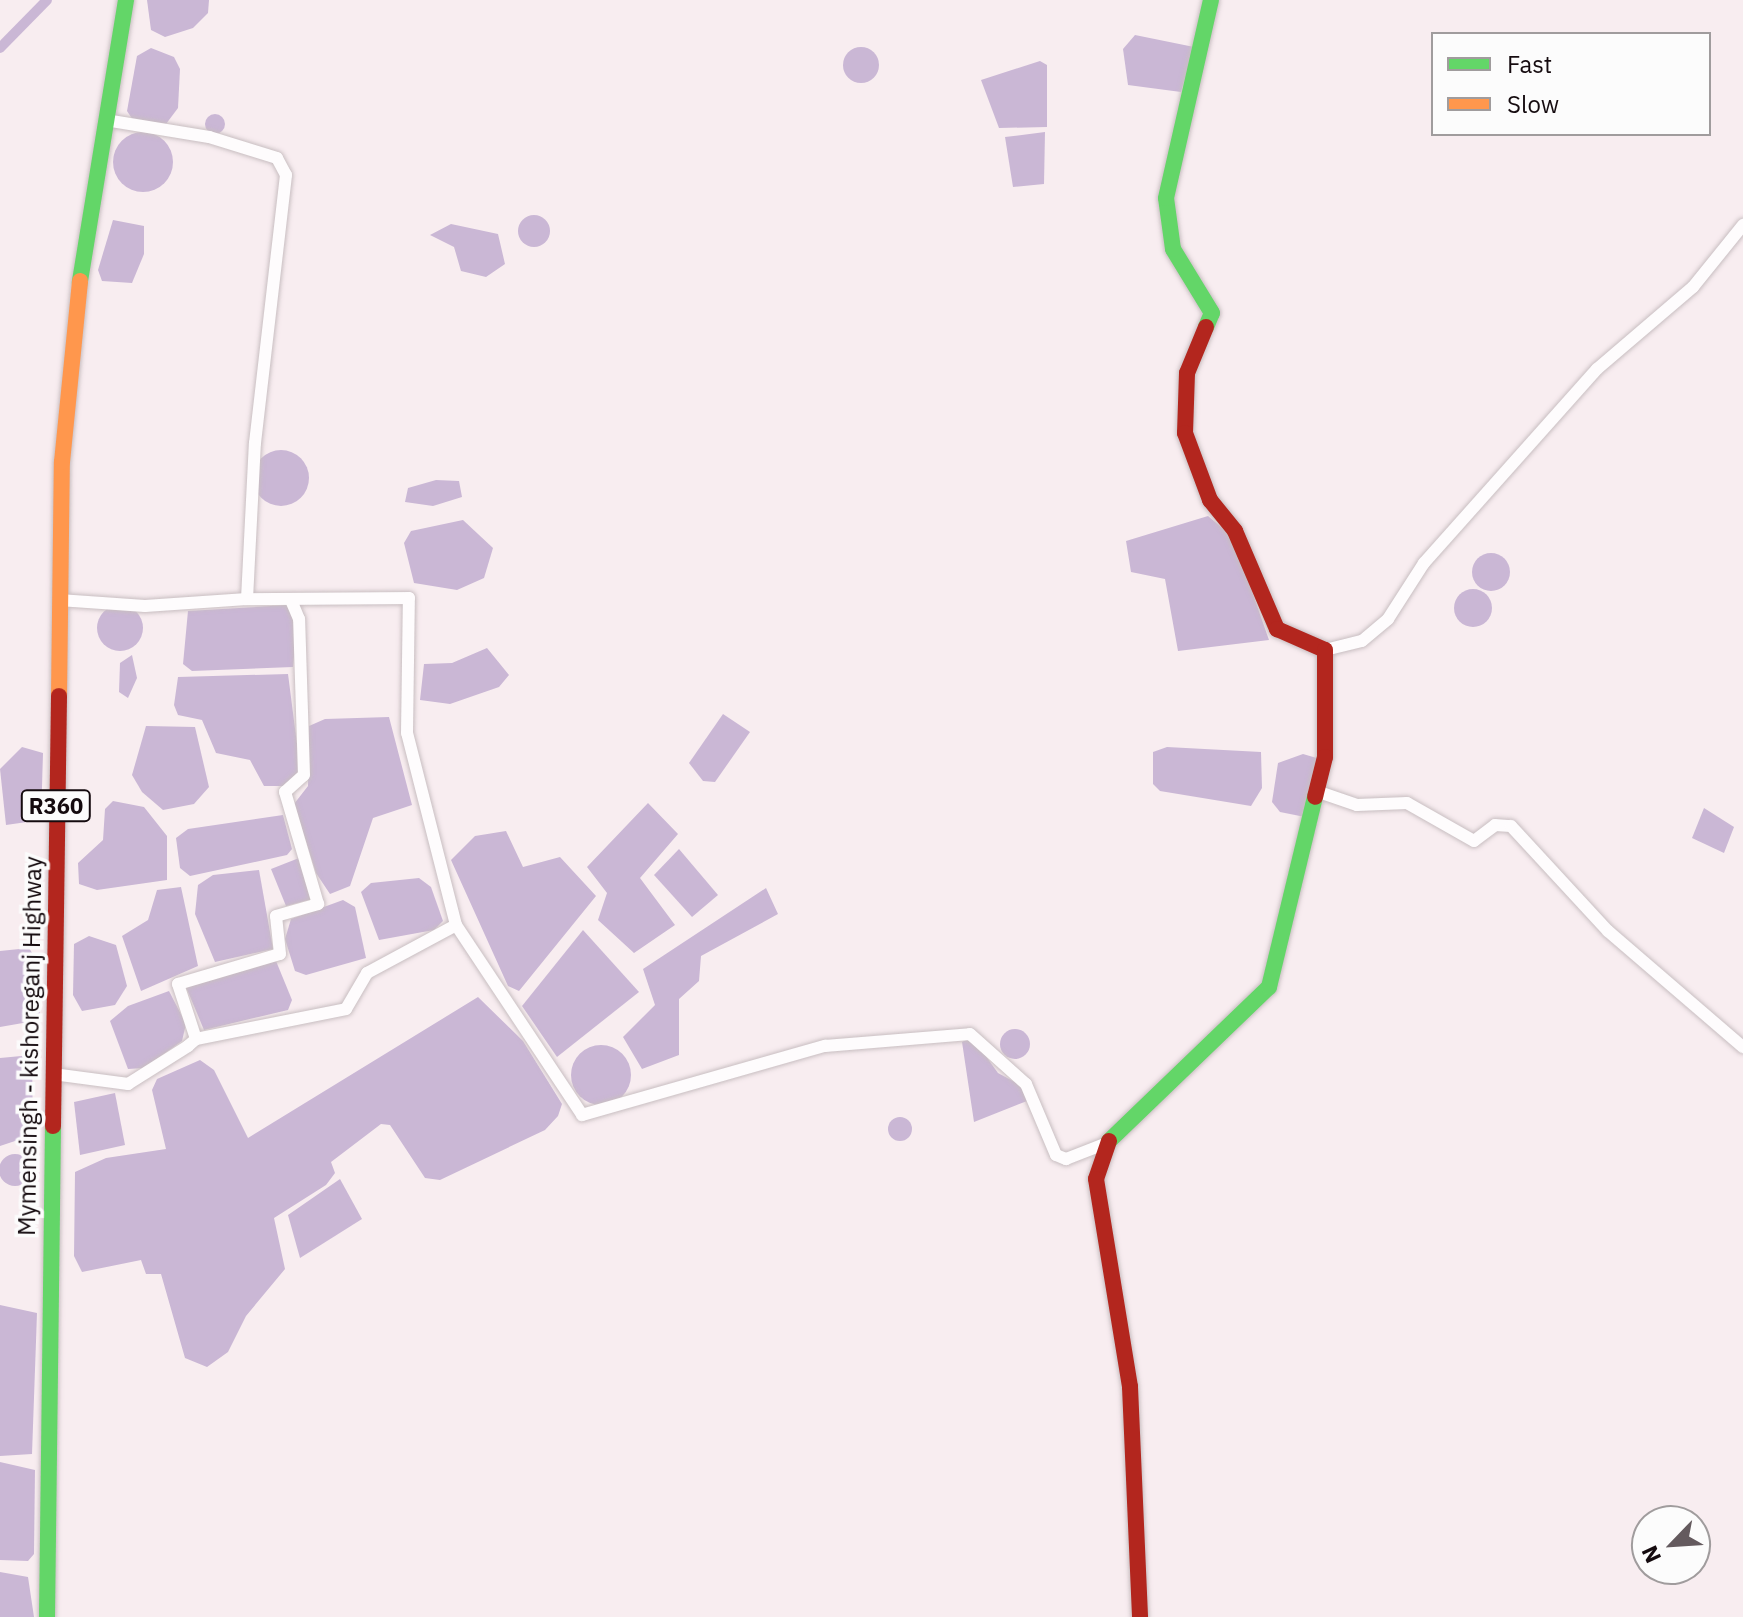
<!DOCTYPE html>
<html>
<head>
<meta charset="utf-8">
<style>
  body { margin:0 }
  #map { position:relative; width:1743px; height:1617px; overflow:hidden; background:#f8edf0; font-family:"IBM Plex Sans",sans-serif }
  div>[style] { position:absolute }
  .water>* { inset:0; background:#cab7d5 }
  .round { border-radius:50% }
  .canal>* { height:10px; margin:-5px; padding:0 5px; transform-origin:5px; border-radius:5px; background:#cab7d5 }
  .roads { filter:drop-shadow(0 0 2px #c8bec1) drop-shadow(0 0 2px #c8bec1) }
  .street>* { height:12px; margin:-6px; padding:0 6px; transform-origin:6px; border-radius:6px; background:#fefcfd }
  .fast>* { height:16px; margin:-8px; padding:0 8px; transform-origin:8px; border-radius:8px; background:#63d668 }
  .slow>* { height:16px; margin:-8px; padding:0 8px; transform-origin:8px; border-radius:8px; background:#ff974d }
  .jam>* { height:16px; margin:-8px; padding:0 8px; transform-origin:8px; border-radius:8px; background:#b3261e }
  span { translate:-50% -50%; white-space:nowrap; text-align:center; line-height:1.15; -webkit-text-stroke:7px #fcfcfc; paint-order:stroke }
  .shield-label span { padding:2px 6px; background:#fcfcfc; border:2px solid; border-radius:6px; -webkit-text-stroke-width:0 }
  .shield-label { font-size:22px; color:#150b0f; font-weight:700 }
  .street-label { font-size:24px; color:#150b0f }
  .legend { position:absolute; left:1431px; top:32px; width:280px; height:104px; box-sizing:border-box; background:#fcfcfc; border:2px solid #a09c9d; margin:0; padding:10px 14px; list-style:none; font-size:24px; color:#150b0f }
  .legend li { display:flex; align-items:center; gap:16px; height:40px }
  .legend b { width:40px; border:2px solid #a09c9d }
  .north { position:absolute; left:1631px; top:1505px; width:80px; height:80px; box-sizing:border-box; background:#fcfcfc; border:2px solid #a09c9d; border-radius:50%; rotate:245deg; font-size:22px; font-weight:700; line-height:32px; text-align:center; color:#150b0f }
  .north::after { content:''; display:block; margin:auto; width:28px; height:36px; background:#645a5e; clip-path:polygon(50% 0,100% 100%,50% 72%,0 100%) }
</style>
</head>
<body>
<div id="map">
  <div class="water">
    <i style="clip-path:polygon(147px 0,209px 0,208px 13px,193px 28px,165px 37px,151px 30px)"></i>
    <i style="clip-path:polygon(1135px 35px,1194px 47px,1181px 92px,1128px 85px,1123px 49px)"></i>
    <i class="round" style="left:843px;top:47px;width:36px;height:36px"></i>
    <i style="clip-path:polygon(151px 48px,174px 57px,180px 69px,178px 108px,166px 124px,133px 120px,127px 111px,137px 56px)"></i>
    <i style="clip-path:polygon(1040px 61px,1047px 65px,1047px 127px,999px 128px,981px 80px)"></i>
    <i class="round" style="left:205px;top:114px;width:20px;height:20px"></i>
    <i style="clip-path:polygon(1045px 132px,1044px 184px,1013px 187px,1005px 137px)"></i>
    <i class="round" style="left:113px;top:132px;width:60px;height:60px"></i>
    <i class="round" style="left:518px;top:215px;width:32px;height:32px"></i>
    <i style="clip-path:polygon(113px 220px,144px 226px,144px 254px,132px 283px,102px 281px,98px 270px)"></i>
    <i style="clip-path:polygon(451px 224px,498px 234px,505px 264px,486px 277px,461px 271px,454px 247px,430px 235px)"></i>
    <i class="round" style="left:253px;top:450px;width:56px;height:56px"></i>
    <i style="clip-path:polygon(436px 480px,459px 481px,462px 497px,433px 506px,405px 502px,408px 488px)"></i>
    <i style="clip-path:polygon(1208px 516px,1233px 537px,1269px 640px,1178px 651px,1165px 579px,1131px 572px,1126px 541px)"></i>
    <i style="clip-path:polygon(463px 520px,493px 548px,484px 578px,457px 590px,414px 583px,404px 543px,411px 531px)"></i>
    <i class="round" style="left:1472px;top:553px;width:38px;height:38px"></i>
    <i class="round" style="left:1454px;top:589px;width:38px;height:38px"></i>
    <i style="clip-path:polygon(288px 605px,297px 623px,293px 667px,192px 671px,183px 664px,188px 611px)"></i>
    <i class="round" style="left:97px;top:605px;width:46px;height:46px"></i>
    <i style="clip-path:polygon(487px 648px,509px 675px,499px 687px,450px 704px,420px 700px,424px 664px,452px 663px)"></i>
    <i style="clip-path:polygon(132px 655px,137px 678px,128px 698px,119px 692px,120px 663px)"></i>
    <i style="clip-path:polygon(288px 674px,301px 775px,288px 786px,264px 786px,250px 760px,216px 753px,202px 720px,178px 715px,174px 705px,178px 677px)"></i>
    <i style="clip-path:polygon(723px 714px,750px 732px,715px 782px,703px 781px,689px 763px)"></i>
    <i style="clip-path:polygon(389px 717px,412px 805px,373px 818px,350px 886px,330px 894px,316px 873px,294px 804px,308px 786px,309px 726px,325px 719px)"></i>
    <i style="clip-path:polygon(146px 726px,195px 727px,209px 787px,194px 804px,163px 810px,142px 792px,132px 775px)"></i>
    <i style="clip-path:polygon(22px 747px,43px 753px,41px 820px,6px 825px,0 769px)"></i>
    <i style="clip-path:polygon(1167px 747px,1261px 752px,1262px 788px,1251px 806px,1160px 791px,1153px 784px,1153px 752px)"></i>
    <i style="clip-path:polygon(1303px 754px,1320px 759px,1310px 818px,1280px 812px,1272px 802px,1278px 763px)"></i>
    <i style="clip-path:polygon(113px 801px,144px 807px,167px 836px,167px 880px,97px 890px,79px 884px,78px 863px,103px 840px,105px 809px)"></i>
    <i style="clip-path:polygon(648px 803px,678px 834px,640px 878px,675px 925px,634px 953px,598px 920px,607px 893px,587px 867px)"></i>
    <i style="clip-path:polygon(1704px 808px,1734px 827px,1724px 853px,1692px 838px)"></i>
    <i style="clip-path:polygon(283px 815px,292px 849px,287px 855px,190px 876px,180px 868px,176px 838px,188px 829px)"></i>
    <i style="clip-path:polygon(506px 831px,523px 867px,560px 857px,596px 896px,519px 991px,508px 986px,451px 860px,475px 836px)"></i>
    <i style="clip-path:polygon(679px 849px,718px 895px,692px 917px,654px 875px)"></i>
    <i style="clip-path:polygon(299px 858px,312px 899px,286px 906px,271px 869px)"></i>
    <i style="clip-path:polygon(259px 870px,273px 949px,215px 962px,195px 914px,198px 885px,213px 875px)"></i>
    <i style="clip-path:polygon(419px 878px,431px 887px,443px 921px,434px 930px,379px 940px,361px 892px,371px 883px)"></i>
    <i style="clip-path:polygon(181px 887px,198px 966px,141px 991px,122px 936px,148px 920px,157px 890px)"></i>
    <i style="clip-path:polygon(766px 888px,778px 914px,701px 956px,699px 981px,679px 999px,679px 1055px,642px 1069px,623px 1037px,655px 1005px,643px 969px)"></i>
    <i style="clip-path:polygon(343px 900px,355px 907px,366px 958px,306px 975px,295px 971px,285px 939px,291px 919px)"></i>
    <i style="clip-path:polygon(583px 930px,639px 992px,557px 1057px,522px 1006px)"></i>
    <i style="clip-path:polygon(89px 936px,116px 945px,127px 986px,115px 1005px,82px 1011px,73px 995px,74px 944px)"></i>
    <i style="clip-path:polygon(29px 948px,39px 964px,40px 1020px,0 1027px,0 951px)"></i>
    <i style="clip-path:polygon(276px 961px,292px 1000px,288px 1010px,204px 1030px,186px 987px)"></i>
    <i style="clip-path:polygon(169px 991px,186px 1024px,182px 1041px,144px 1068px,128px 1069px,110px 1021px,128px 1006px)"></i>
    <i style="clip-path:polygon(478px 997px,523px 1041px,562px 1104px,558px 1116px,545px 1130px,440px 1180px,425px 1178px,390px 1125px,381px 1124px,331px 1162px,335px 1173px,326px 1185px,274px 1218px,285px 1269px,246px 1316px,228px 1352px,207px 1367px,185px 1358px,161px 1274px,146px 1274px,141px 1260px,82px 1272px,74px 1256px,75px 1172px,106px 1158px,166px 1149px,152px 1090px,157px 1079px,200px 1060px,214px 1070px,248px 1138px)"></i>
    <i class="round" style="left:1000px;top:1029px;width:30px;height:30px"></i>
    <i style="clip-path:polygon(972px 1037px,998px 1073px,1022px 1086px,1027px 1101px,974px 1122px,962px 1042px)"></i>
    <i class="round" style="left:571px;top:1045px;width:60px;height:60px"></i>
    <i style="clip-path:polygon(32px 1055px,33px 1135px,0 1146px,0 1058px)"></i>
    <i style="clip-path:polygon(115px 1093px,125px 1145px,80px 1155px,74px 1102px)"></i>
    <i class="round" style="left:888px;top:1117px;width:24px;height:24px"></i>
    <i class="round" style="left:-1px;top:1154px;width:32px;height:32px"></i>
    <i style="clip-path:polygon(340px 1179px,362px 1219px,300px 1258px,288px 1215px)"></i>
    <i style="clip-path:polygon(0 1305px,37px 1313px,32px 1454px,0 1456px)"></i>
    <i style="clip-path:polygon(0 1462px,35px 1470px,34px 1554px,28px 1561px,0 1560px)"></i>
    <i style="clip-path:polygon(0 1572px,28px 1577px,34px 1617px,0 1617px)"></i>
  </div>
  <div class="canal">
    <i style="left:0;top:48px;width:67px;rotate:-45.6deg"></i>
  </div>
  <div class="roads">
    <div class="street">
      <i style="left:59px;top:600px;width:86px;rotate:4deg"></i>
      <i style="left:145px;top:606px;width:102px;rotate:-3.9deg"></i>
      <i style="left:247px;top:599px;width:156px;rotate:-87.1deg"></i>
      <i style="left:255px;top:443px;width:270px;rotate:-83.4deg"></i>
      <i style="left:286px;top:175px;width:19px;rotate:-118deg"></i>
      <i style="left:277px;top:158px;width:71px;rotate:-162.8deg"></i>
      <i style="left:209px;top:137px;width:105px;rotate:-170.7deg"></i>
      <i style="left:1325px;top:650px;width:38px;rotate:-14deg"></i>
      <i style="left:1362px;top:641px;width:34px;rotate:-40deg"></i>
      <i style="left:1388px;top:619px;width:67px;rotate:-57.3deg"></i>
      <i style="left:1424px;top:563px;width:260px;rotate:-48.3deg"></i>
      <i style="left:1597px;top:369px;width:126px;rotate:-40.5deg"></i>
      <i style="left:1693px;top:287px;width:80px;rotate:-51.1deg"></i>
      <i style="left:1319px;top:792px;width:40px;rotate:18.9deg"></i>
      <i style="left:1357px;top:805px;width:50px;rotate:-2.3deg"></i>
      <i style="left:1407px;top:803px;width:77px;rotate:29.6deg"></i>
      <i style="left:1474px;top:841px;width:26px;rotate:-37deg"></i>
      <i style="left:1495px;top:825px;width:16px;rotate:4deg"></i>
      <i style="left:1511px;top:826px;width:143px;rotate:47.3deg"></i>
      <i style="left:1608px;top:931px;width:178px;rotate:40.7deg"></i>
      <i style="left:456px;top:925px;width:228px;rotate:56.4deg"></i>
      <i style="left:582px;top:1115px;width:253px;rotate:-15.9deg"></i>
      <i style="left:825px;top:1046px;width:145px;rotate:-4.7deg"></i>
      <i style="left:970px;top:1034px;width:75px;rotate:41.8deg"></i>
      <i style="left:1026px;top:1084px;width:77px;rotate:67.1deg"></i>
      <i style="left:1056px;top:1155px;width:11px;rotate:22deg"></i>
      <i style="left:1066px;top:1159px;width:44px;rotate:-21.3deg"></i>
      <i style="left:196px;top:1039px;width:153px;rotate:-11.3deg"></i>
      <i style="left:346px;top:1009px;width:42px;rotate:-59.7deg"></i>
      <i style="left:367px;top:973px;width:101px;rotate:-28.3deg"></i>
      <i style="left:456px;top:925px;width:198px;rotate:-104.3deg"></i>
      <i style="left:407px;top:733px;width:135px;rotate:-89.2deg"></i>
      <i style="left:409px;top:598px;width:162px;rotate:179.6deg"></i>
      <i style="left:53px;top:1074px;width:76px;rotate:7.6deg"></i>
      <i style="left:128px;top:1084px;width:71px;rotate:-32.3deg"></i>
      <i style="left:188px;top:1046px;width:11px;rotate:-41deg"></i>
      <i style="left:196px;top:1039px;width:58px;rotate:-108.1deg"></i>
      <i style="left:178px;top:984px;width:106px;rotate:-16.4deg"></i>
      <i style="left:280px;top:954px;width:38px;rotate:-96deg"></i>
      <i style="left:276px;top:916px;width:44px;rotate:-15.9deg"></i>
      <i style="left:318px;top:904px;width:117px;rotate:-106.4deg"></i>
      <i style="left:285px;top:792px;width:25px;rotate:-42deg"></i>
      <i style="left:304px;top:775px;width:156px;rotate:-91.8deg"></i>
      <i style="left:299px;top:619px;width:21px;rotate:-113deg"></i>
    </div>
    <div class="fast">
      <i style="left:80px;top:281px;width:285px;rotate:-80.7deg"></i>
      <i style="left:1206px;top:327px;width:15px;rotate:-67deg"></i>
      <i style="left:1212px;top:313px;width:75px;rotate:-121.4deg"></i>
      <i style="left:1173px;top:249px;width:51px;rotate:-97.8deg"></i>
      <i style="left:1166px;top:198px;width:203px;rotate:-77.2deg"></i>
      <i style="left:1109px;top:1141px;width:222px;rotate:-43.9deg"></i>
      <i style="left:1269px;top:987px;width:195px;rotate:-76.4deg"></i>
      <i style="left:47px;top:1617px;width:491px;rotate:-89.3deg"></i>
    </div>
    <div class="slow">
      <i style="left:59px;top:696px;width:234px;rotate:-89.3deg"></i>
      <i style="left:62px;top:462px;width:182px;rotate:-84.3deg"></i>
    </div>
    <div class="jam">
      <i style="left:1206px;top:327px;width:50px;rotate:112.4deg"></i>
      <i style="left:1187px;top:373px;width:60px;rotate:91.9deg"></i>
      <i style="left:1185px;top:433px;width:72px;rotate:69.5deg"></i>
      <i style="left:1210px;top:500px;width:40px;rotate:51deg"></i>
      <i style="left:1235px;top:531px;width:107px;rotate:66.8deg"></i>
      <i style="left:1277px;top:629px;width:52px;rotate:23.6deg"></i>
      <i style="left:1325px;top:650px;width:107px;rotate:90deg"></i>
      <i style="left:1325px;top:757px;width:41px;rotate:104deg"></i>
      <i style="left:53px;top:1126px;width:430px;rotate:-89.2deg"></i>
      <i style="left:1109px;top:1141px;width:40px;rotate:108.9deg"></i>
      <i style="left:1096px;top:1179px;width:211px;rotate:80.7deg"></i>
      <i style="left:1130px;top:1387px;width:230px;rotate:87.5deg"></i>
    </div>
  </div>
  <div class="shield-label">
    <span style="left:56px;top:806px">R360</span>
  </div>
  <div class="street-label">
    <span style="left:30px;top:1046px;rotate:-89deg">Mymensingh - kishoreganj Highway</span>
  </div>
  <ul class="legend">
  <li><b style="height:10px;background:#63d668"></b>Fast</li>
  <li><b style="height:10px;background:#ff974d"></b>Slow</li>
  </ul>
  <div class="north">N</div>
</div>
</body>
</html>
